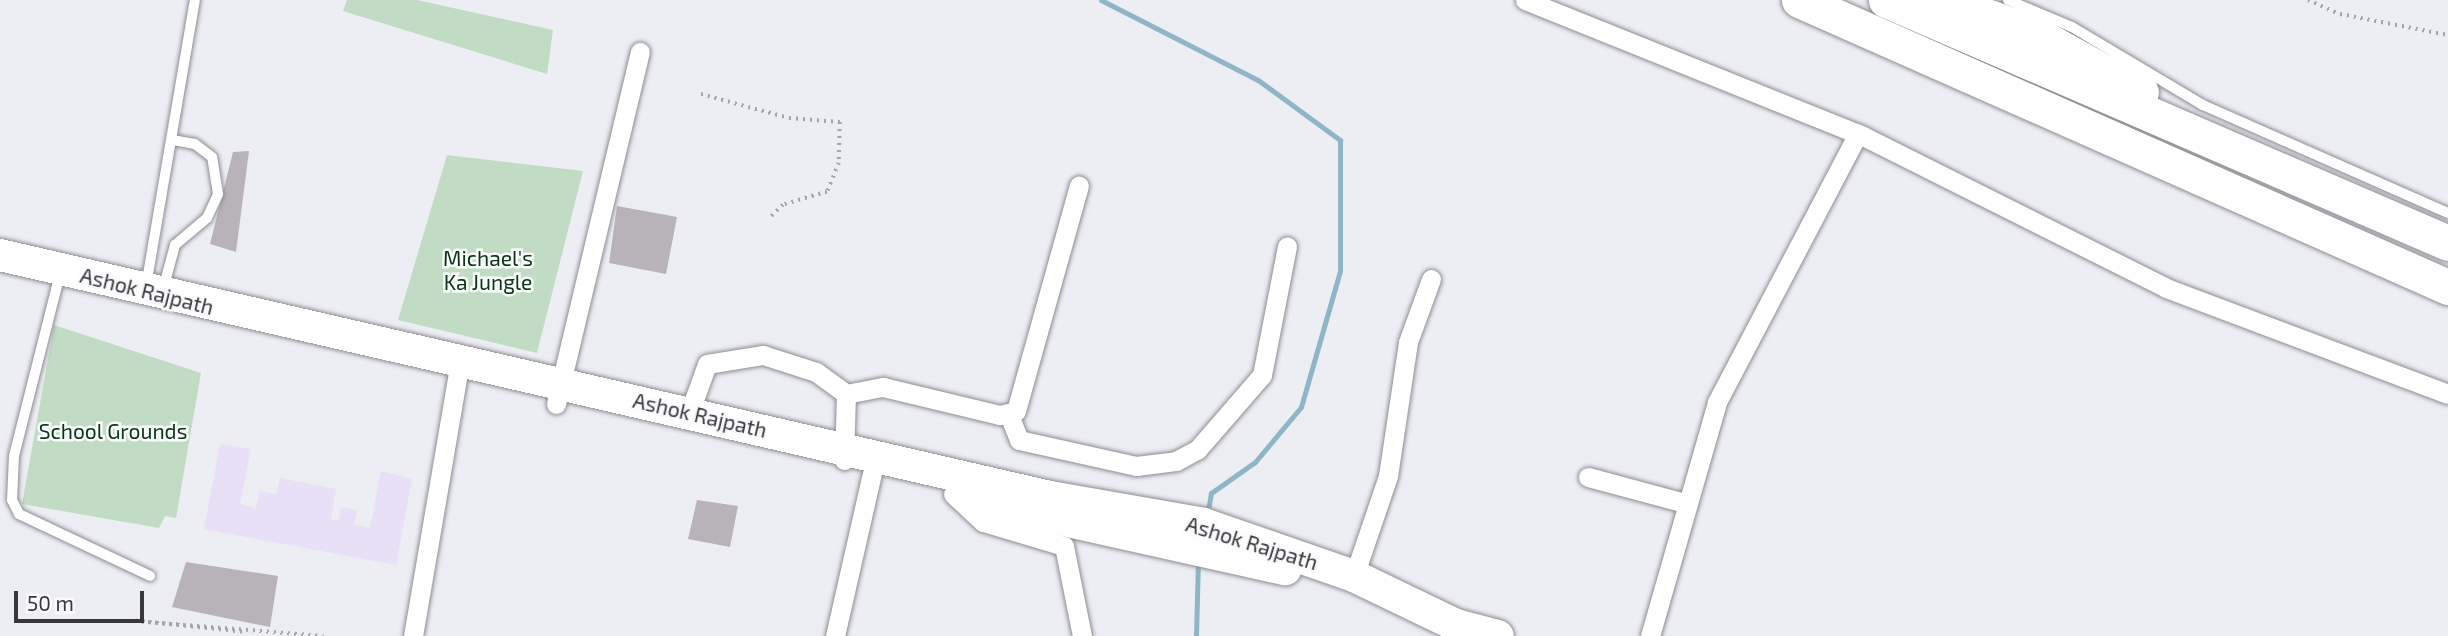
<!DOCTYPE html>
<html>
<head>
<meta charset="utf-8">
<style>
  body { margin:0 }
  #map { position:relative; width:2448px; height:636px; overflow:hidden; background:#edeef4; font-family:"Exo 2",sans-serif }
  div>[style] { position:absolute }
  .education>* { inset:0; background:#e7e0f6 }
  .green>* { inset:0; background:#c2dbc4 }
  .stream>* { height:5px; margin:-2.5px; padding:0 2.5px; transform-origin:2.5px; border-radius:2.5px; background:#8eb6c6 }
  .building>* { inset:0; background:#b8b3b8 }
  .path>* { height:3.5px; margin-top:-1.75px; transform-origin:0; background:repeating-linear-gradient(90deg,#a4a5aa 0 2px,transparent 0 7px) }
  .roads { filter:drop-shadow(0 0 2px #8d8d93) drop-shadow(0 0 2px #8d8d93) }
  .service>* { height:10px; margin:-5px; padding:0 5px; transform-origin:5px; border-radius:5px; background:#fff }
  .minor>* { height:19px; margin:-9.5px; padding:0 9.5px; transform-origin:9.5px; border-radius:9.5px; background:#fff }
  .primary>* { height:32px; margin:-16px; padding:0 16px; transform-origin:16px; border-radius:16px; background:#fff }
  .motorway>* { height:35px; margin:-17.5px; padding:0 17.5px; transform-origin:17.5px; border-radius:17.5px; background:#fff }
  span { translate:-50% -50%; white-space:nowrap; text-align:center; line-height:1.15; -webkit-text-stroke:5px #fbfbfe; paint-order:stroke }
  .park-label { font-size:21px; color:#053512 }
  .street-label { font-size:21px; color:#38383b }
  .scale { position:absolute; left:14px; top:591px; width:130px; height:32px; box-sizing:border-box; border:4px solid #38383b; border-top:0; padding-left:9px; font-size:21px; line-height:24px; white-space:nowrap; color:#38383b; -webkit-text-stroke:5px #fbfbfe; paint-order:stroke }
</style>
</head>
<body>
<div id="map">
  <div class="education">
    <i style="clip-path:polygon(220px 444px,251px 449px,240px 504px,256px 508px,260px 491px,276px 494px,280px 478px,336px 489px,331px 520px,338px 521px,341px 507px,357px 510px,354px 524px,370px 528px,381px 471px,412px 479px,396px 565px,204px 529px)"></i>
  </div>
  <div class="green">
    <i style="clip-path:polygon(347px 0,417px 0,553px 30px,547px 74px,343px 11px)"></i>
    <i style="clip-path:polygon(447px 155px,583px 171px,537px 353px,398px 320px)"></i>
    <i style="clip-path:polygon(54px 325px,201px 373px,176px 518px,165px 516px,159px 528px,22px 504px)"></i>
  </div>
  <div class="stream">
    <i style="left:1101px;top:0;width:176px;rotate:27deg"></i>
    <i style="left:1258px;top:80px;width:102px;rotate:36.2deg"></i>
    <i style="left:1340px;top:140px;width:131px;rotate:90deg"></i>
    <i style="left:1340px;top:271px;width:141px;rotate:106deg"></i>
    <i style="left:1301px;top:407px;width:72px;rotate:129.9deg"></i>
    <i style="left:1255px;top:462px;width:54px;rotate:144.8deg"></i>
    <i style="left:1211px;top:493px;width:22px;rotate:100deg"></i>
    <i style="left:1196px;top:636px;width:77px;rotate:-88.5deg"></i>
  </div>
  <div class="building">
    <i style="clip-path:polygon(249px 151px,236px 252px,210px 244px,233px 152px)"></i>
    <i style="clip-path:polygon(617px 206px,677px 217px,666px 274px,609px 263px)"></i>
    <i style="clip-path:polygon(697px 500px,738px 506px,730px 547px,688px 539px)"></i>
    <i style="clip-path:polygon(186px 562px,278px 576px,270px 627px,172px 607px)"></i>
  </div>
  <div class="path">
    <i style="left:2308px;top:0;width:35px;rotate:24deg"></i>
    <i style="left:2340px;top:14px;width:110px;rotate:11deg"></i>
    <i style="left:701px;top:94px;width:91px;rotate:15.3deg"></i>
    <i style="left:789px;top:118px;width:51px;rotate:4.5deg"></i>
    <i style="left:840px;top:122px;width:41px;rotate:91.4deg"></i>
    <i style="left:839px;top:163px;width:31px;rotate:112deg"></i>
    <i style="left:827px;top:192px;width:46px;rotate:163.5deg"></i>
    <i style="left:783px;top:205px;width:17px;rotate:135deg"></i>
    <i style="left:242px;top:632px;width:109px;rotate:-174.2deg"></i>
    <i style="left:134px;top:621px;width:190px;rotate:4.5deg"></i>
  </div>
  <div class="roads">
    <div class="service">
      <i style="left:2008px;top:0;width:69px;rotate:22.9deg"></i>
      <i style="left:2072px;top:27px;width:152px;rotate:30.8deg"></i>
      <i style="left:2203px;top:105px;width:268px;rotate:23.8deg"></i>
      <i style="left:60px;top:274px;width:188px;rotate:104.2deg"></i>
      <i style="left:14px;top:456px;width:44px;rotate:92.6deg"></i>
      <i style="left:12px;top:500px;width:16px;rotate:63deg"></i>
      <i style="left:19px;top:514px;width:145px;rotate:25.3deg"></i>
      <i style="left:146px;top:286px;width:290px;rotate:-80.3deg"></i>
      <i style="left:163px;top:289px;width:46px;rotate:-74.7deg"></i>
      <i style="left:175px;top:245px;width:42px;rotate:-40.2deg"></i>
      <i style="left:207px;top:218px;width:26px;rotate:-65deg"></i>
      <i style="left:218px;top:194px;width:37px;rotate:-99deg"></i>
      <i style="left:212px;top:157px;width:21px;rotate:-143deg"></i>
      <i style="left:195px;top:144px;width:22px;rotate:-170deg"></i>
    </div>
    <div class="minor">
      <i style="left:1525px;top:0;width:364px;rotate:21.9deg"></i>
      <i style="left:1863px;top:136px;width:339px;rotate:26.6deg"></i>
      <i style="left:2166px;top:288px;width:301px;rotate:20.6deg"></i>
      <i style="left:846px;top:394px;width:38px;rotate:-11deg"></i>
      <i style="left:883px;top:387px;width:120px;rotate:13.5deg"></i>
      <i style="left:1000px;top:415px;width:16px;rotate:-14deg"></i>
      <i style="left:1016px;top:411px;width:234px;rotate:-74.4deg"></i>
      <i style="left:556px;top:404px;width:362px;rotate:-76.6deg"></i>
      <i style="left:690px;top:411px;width:50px;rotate:-70.1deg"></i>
      <i style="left:707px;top:364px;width:57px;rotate:-9.1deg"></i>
      <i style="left:763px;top:355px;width:56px;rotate:17.8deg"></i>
      <i style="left:816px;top:372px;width:37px;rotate:36deg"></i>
      <i style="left:846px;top:394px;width:66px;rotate:91.7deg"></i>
      <i style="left:1009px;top:415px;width:27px;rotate:68deg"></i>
      <i style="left:1019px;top:440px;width:120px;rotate:12.5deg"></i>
      <i style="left:1136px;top:466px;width:40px;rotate:-7.1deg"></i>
      <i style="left:1176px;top:461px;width:24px;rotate:-28deg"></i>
      <i style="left:1197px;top:450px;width:99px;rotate:-49.1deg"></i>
      <i style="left:1262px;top:375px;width:131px;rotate:-79deg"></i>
      <i style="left:1588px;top:477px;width:100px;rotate:15deg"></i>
      <i style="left:953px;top:494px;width:41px;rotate:43deg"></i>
      <i style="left:983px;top:522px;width:84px;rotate:16.5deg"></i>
      <i style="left:1064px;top:546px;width:92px;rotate:78.7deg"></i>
      <i style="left:1354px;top:576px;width:106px;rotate:-71.2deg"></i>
      <i style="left:1388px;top:476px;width:135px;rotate:-81.5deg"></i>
      <i style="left:1408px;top:342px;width:67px;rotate:-69.9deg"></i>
      <i style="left:413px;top:636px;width:278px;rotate:-80.3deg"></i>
      <i style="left:835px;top:636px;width:167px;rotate:-77.2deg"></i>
      <i style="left:1650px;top:636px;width:243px;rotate:-74deg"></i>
      <i style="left:1717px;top:402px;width:303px;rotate:-62.3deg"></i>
    </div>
    <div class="primary">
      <i style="left:0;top:255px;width:1078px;rotate:12.98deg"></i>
      <i style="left:1050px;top:497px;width:156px;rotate:9.9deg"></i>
      <i style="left:1204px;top:524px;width:159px;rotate:19.1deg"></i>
      <i style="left:1354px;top:576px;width:113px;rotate:25.7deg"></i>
      <i style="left:1456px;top:625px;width:43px;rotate:14.7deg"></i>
      <i style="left:973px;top:500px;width:320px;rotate:12.5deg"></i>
    </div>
    <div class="motorway">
      <i style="left:1799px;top:0;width:710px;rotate:23.86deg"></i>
      <i style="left:1886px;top:0;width:612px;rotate:23.38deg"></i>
      <i style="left:1941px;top:0;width:99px;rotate:19.5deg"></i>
      <i style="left:2034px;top:33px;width:122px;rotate:28.9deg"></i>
    </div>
  </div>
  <div class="park-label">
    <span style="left:488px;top:270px">Michael's<br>Ka Jungle</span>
    <span style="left:113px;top:431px">School Grounds</span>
  </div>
  <div class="street-label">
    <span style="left:147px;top:291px;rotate:14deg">Ashok Rajpath</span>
    <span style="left:700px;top:415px;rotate:13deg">Ashok Rajpath</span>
    <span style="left:1252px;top:543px;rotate:17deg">Ashok Rajpath</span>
  </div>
  <div class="scale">50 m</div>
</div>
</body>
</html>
